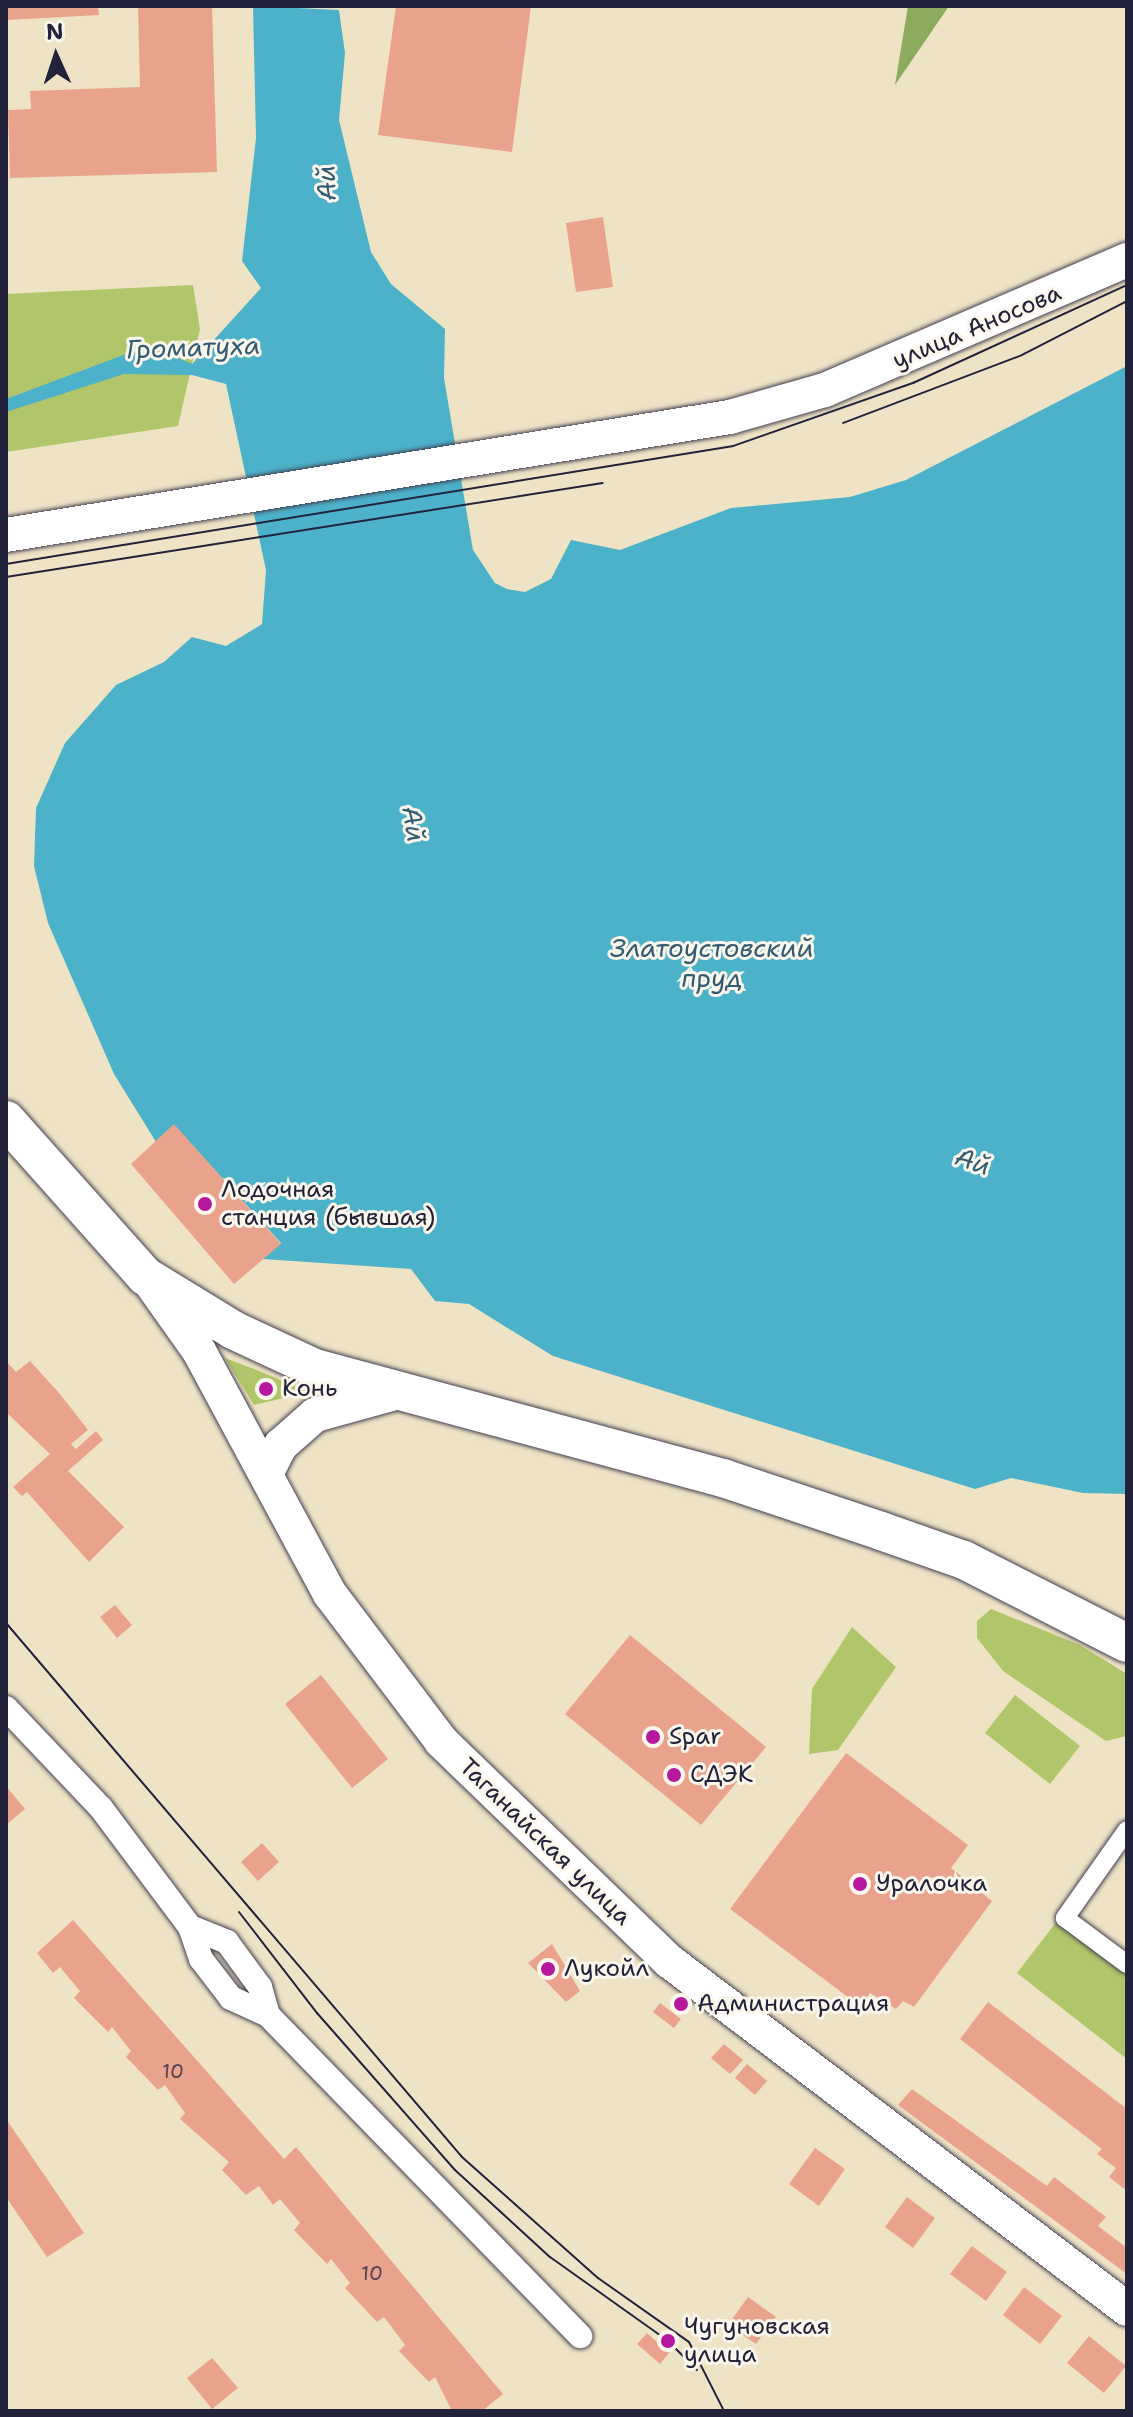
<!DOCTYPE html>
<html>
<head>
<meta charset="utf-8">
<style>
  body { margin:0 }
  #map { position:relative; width:1133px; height:2417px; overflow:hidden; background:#efe3c5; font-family:"Shantell Sans",sans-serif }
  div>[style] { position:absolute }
  .green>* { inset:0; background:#b1c66a }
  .forest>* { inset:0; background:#8cab5e }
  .water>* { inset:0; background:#4bb2ca }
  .building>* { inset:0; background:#e9a38c }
  .roads { filter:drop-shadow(0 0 2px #413f50) drop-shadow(0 0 2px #413f50) }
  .pedestrian>* { height:18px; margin:-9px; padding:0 9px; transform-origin:9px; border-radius:9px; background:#fff }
  .minor>* { height:24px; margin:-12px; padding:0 12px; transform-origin:12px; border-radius:12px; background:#fff }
  .secondary>* { height:34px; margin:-17px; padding:0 17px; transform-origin:17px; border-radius:17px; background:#fff }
  .primary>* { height:38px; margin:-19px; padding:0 19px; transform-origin:19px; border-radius:19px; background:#fff }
  .tram>* { height:2px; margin:-1px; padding:0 1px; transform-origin:1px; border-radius:1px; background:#22223b }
  .dots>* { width:22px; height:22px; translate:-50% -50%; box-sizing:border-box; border:4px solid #fbf7ec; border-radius:50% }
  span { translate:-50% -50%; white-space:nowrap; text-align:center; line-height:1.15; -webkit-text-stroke:6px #fbf7ec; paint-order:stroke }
  .number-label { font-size:20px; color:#54424f }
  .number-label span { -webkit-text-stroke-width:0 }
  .street-label { font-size:24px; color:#22223b }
  .poi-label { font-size:24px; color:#22223b }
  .left { translate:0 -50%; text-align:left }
  .water-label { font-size:26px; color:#325c74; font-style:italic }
  .frame { position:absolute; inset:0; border:8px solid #22223b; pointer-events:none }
  .north { position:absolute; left:16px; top:16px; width:80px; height:80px; -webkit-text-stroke:6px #fbf7ec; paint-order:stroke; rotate:357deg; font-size:22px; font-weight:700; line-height:32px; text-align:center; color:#22223b }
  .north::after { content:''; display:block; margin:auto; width:28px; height:36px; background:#22223b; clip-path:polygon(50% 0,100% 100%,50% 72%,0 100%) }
</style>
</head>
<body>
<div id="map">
  <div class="green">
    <i style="clip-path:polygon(193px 285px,200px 329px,178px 426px,6px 452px,6px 294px)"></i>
    <i style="clip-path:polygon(225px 1358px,259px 1371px,309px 1392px,254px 1405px)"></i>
    <i style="clip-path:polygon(991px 1609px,1080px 1645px,1127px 1674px,1127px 1736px,1106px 1741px,1003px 1671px,977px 1638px,977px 1621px)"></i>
    <i style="clip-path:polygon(852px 1627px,896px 1667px,838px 1750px,809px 1754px,812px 1689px)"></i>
    <i style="clip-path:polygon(1015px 1695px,1080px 1746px,1050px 1784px,985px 1733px)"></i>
    <i style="clip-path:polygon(1057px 1921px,1127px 1974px,1127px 2059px,1017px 1973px)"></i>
  </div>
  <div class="forest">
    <i style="clip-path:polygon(908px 6px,949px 6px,895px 85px)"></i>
  </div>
  <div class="water">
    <i style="clip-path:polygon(253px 6px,339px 10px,345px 53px,339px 120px,371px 252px,391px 284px,445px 329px,444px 378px,473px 550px,495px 583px,507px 589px,525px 592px,551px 579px,571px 540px,620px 550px,731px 508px,850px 497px,906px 480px,1127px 366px,1127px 1494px,1083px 1493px,1011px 1478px,975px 1489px,553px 1356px,469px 1304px,435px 1301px,411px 1269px,263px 1259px,281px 1243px,174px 1125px,156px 1142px,114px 1074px,48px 923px,34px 866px,36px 808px,65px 743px,116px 685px,164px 662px,192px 637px,226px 646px,262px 624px,266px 570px,226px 384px,192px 375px,124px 374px,6px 412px,6px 399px,126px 354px,163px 351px,192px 364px,261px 288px,242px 261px,256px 138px)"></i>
  </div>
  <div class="building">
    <i style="clip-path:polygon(7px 6px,98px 6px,99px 15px,8px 20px)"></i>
    <i style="clip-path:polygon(138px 6px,212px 6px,217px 172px,10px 178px,8px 110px,31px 109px,30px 91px,140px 87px)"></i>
    <i style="clip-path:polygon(396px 6px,531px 6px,512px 152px,378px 135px)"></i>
    <i style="clip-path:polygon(603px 217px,613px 287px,576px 292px,566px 223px)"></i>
    <i style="clip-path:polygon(174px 1124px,281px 1244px,234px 1284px,131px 1164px)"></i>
    <i style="clip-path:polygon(6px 1361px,16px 1372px,30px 1361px,60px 1394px,88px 1430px,71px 1444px,76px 1449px,96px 1431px,103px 1440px,68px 1471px,124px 1527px,89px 1562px,27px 1492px,22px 1496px,13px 1487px,50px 1454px,6px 1412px)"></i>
    <i style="clip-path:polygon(115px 1605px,132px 1625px,117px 1638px,100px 1617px)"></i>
    <i style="clip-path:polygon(630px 1635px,766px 1747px,701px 1825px,565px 1714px)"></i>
    <i style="clip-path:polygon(321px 1675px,388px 1759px,352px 1788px,285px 1704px)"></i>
    <i style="clip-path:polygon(846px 1753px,968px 1845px,951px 1868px,992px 1901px,914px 2007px,903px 2001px,896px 2009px,870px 1993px,860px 2006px,730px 1909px)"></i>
    <i style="clip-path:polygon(6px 1786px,25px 1809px,6px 1825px)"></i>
    <i style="clip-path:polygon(262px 1843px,279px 1862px,258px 1881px,241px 1862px)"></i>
    <i style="clip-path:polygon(73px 1920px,284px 2159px,296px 2147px,503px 2394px,482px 2411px,452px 2411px,435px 2377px,429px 2382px,399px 2351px,405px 2345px,384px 2317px,377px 2322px,345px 2288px,350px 2283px,331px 2259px,327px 2264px,294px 2230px,300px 2223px,280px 2199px,273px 2205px,259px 2186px,246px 2195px,222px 2170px,229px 2162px,180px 2119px,185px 2113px,165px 2085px,158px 2090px,126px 2057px,131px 2051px,112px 2027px,108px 2032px,74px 1998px,80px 1991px,60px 1967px,53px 1973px,37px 1953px)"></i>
    <i style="clip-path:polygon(552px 1944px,580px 1991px,566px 2002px,528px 1963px)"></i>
    <i style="clip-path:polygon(988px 2002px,1127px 2109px,1127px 2191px,1109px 2177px,1116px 2168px,1097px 2154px,1102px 2149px,960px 2039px)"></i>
    <i style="clip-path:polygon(660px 2003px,681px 2019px,674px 2028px,653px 2012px)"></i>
    <i style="clip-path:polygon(724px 2044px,743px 2060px,730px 2074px,711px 2058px)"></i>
    <i style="clip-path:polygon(747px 2064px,767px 2081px,755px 2095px,735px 2078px)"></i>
    <i style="clip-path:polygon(912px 2089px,1047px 2186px,1054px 2177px,1106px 2217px,1098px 2226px,1127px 2248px,1127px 2274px,898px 2105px)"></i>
    <i style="clip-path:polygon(6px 2119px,84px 2233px,47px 2257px,6px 2197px)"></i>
    <i style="clip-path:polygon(815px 2148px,845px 2169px,819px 2206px,789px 2184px)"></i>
    <i style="clip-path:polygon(907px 2197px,935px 2218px,913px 2248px,885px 2227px)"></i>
    <i style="clip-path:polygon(972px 2246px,1007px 2272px,986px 2301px,950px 2274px)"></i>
    <i style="clip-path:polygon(1024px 2287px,1062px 2316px,1040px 2344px,1003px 2315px)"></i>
    <i style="clip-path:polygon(748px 2297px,776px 2317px,756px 2344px,728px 2325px)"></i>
    <i style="clip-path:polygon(647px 2333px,669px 2353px,660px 2364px,637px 2344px)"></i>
    <i style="clip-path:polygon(1089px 2336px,1126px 2366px,1104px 2393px,1067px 2363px)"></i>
    <i style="clip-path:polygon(212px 2358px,238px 2388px,212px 2409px,187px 2378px)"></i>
  </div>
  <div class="roads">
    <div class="pedestrian">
      <i style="left:1127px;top:1830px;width:108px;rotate:125.2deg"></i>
      <i style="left:1065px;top:1918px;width:77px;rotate:36.6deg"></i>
    </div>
    <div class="minor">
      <i style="left:6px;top:1708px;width:138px;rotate:46.5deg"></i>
      <i style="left:101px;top:1808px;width:149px;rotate:53.2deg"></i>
      <i style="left:190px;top:1927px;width:40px;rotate:22deg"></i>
      <i style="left:227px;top:1942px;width:56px;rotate:53.7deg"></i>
      <i style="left:260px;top:1987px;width:29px;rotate:74deg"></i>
      <i style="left:268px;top:2015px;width:448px;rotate:45.8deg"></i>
      <i style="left:190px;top:1927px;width:34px;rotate:71deg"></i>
      <i style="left:201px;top:1959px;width:49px;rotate:52.4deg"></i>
      <i style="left:231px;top:1998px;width:41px;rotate:24.7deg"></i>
    </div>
    <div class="secondary">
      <i style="left:6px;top:535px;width:734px;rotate:-9.26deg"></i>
      <i style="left:730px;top:417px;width:99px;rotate:-15.9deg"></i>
      <i style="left:825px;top:390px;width:329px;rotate:-23.3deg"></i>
      <i style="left:148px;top:1279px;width:88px;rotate:54.7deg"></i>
      <i style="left:199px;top:1351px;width:276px;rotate:61.7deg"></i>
      <i style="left:330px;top:1594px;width:184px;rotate:52.9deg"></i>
      <i style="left:441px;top:1741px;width:317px;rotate:44deg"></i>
      <i style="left:669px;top:1961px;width:575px;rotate:37.23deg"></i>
      <i style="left:267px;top:1472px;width:30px;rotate:-63deg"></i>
      <i style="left:281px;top:1445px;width:45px;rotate:-41.4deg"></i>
      <i style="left:315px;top:1415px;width:90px;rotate:-15.4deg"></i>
    </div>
    <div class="primary">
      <i style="left:6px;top:1120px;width:209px;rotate:48.3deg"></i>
      <i style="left:145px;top:1276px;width:103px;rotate:31.5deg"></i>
      <i style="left:233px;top:1330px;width:90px;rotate:24.9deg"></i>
      <i style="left:315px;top:1368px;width:423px;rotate:15.1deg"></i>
      <i style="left:723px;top:1478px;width:167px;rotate:18.5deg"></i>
      <i style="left:881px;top:1531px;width:88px;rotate:19.3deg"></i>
      <i style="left:964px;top:1560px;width:183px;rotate:27deg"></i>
    </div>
  </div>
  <div class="tram">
    <i style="left:843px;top:423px;width:191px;rotate:-20.8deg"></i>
    <i style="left:1022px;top:355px;width:118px;rotate:-27.2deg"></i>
    <i style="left:6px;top:564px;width:737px;rotate:-9.22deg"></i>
    <i style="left:733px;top:446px;width:191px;rotate:-19.3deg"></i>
    <i style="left:913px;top:383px;width:235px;rotate:-24.6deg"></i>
    <i style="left:6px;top:577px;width:604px;rotate:-8.95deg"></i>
    <i style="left:6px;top:1623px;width:702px;rotate:49.5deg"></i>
    <i style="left:462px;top:2157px;width:182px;rotate:41.7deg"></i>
    <i style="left:598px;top:2278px;width:111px;rotate:35.1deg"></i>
    <i style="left:689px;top:2342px;width:77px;rotate:63.1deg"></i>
    <i style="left:239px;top:1912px;width:128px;rotate:52.3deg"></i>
    <i style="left:317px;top:2013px;width:209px;rotate:48.7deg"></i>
    <i style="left:455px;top:2170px;width:129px;rotate:42.5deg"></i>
    <i style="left:550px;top:2257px;width:145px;rotate:35.4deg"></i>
    <i style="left:668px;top:2341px;width:41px;rotate:45deg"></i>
  </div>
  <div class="dots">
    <i style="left:205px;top:1204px;background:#b5179e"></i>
    <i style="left:266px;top:1389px;background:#b5179e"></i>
    <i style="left:653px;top:1737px;background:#b5179e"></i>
    <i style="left:674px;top:1775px;background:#b5179e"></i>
    <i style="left:860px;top:1884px;background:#b5179e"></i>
    <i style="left:548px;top:1969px;background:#b5179e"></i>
    <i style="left:681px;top:2004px;background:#b5179e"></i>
    <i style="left:668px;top:2341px;background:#b5179e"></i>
  </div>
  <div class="number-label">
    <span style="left:173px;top:2071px">10</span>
    <span style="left:372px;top:2273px">10</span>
  </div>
  <div class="street-label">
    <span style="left:977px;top:327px;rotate:-23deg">улица Аносова</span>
    <span style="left:545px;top:1842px;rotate:44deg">Таганайская улица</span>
  </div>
  <div class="poi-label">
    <span class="left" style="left:221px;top:1204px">Лодочная<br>станция (бывшая)</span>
    <span class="left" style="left:282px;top:1389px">Конь</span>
    <span class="left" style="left:669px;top:1737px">Spar</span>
    <span class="left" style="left:690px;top:1775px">СДЭК</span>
    <span class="left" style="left:876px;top:1884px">Уралочка</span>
    <span class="left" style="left:564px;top:1969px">Лукойл</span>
    <span class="left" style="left:697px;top:2004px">Администрация</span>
    <span class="left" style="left:684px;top:2341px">Чугуновская<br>улица</span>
  </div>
  <div class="water-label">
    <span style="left:326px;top:183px;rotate:-92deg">Ай</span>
    <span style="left:193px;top:347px;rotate:-2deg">Громатуха</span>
    <span style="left:414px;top:824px;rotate:81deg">Ай</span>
    <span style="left:712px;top:963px">Златоустовский<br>пруд</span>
    <span style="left:973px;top:1161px;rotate:20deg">Ай</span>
  </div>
  <div class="frame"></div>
  <div class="north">N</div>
</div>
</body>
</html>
